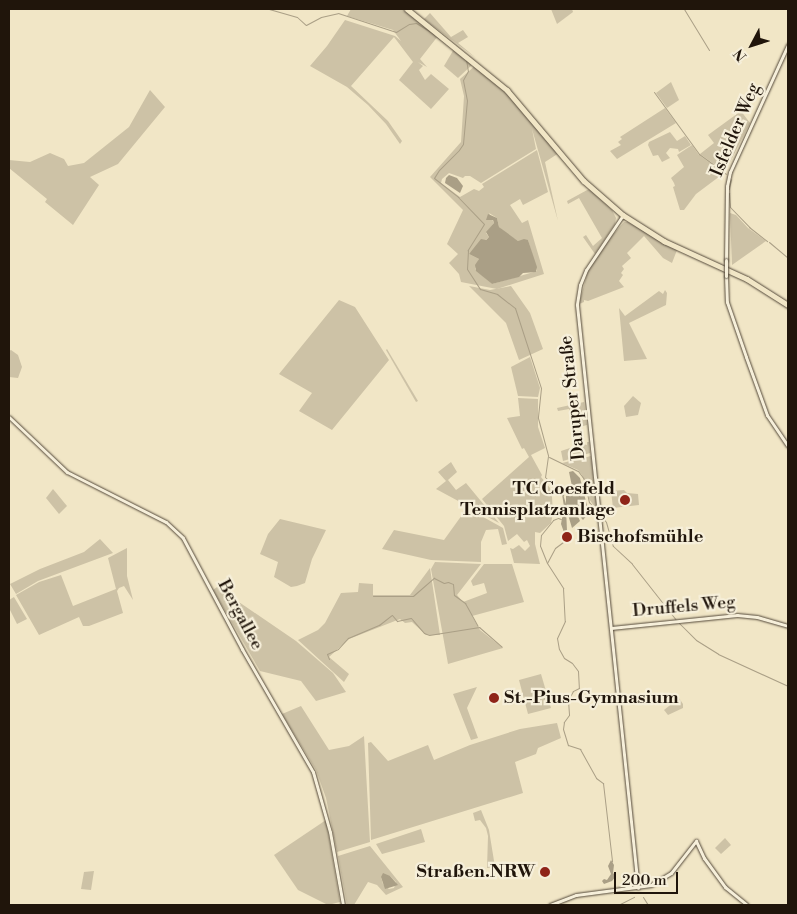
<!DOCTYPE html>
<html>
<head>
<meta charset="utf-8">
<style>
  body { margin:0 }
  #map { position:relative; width:797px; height:914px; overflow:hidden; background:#f1e6c6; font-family:"Libre Bodoni",serif }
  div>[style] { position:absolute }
  .green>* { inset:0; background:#cdc2a6 }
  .water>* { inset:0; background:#aa9f86 }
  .stream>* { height:1px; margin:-0.5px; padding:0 0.5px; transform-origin:0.5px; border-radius:0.5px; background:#aa9f86 }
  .roads { filter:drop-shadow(0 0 1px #54493a) drop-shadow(0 0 1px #54493a) }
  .tertiary>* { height:3px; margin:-1.5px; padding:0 1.5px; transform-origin:1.5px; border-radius:1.5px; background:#f6efda }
  .primary>* { height:4.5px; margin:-2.25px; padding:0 2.25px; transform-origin:2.25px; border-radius:2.25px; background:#f1e6c6 }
  .bridges { filter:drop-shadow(0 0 1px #54493a) drop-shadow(0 0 1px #54493a) }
  .tertiary-bridge>* { height:3px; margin:-1.5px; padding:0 1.5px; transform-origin:1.5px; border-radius:1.5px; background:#f6efda }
  .dots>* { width:14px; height:14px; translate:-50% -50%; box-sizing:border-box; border:2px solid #f6efda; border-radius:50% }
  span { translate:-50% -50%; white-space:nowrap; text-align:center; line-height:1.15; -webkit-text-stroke:4.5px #f6efda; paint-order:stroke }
  .street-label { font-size:18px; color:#20150b }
  .poi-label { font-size:18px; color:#20150b; font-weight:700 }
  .right { translate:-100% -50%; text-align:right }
  .left { translate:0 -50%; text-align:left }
  .frame { position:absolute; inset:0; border:10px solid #20150b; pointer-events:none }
  .north { position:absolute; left:727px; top:20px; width:50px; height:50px; -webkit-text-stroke:4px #f6efda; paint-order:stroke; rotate:230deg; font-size:14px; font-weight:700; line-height:20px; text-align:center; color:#20150b }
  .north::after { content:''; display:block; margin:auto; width:18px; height:22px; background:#20150b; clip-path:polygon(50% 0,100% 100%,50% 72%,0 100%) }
  .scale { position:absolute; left:614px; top:872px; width:64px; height:22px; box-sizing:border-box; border:2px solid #20150b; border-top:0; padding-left:6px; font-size:15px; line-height:18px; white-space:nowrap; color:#20150b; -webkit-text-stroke:4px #f6efda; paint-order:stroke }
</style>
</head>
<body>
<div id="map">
  <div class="green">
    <i style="clip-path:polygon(351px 9px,405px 9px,438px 36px,420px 59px,427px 67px,418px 62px,423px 66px,419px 70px,425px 80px,431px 74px,449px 89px,431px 109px,399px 80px,413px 62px,394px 37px,351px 86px,388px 121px,402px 141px,400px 144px,386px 124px,368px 105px,347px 87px,310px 66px,327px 46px,345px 20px,395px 36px,401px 41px,393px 30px,347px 16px)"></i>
    <i style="clip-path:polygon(551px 9px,572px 9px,573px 12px,557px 24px)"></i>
    <i style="clip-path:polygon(430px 13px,451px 37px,463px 30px,468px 37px,458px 43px,476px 58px,424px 19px)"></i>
    <i style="clip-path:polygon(454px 49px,474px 63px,458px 78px,444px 66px)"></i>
    <i style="clip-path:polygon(evenodd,476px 65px,507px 91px,559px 153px,545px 162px,558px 221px,532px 129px,536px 149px,481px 183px,470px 176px,465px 176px,463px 178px,449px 173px,442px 179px,441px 183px,460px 197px,474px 189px,479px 191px,484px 187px,482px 184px,537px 150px,548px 192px,523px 205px,520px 199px,510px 205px,522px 223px,528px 220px,544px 274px,497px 289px,461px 282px,459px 274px,449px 263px,458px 254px,447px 244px,463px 210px,430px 177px,461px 142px,464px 96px,460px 79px,476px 65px,489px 213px,497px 218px,499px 227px,507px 234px,518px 241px,528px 240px,537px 271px,492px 284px,475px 269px,479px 259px,469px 254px,489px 237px,486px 233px,494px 223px,489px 213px)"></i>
    <i style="clip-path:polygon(671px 82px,679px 100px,667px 108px,656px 93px)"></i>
    <i style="clip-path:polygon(150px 90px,165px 107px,118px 164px,90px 177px,99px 185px,73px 225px,45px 202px,47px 199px,9px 168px,9px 160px,30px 162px,50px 153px,64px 159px,68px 166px,84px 163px,129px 127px)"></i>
    <i style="clip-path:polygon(665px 108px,676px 123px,617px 159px,610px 151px,621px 145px,618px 142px,622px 139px,620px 137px)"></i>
    <i style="clip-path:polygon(741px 111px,750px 123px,725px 172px,700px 154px,714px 143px,708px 135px)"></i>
    <i style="clip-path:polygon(670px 132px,677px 141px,685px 136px,691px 145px,679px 152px,678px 149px,670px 148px,666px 153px,670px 158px,662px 162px,658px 155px,653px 156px,648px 145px,649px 142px)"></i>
    <i style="clip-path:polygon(692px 145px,699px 155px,724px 173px,696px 194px,684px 210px,680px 210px,673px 187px,675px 186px,674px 183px,671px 178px,684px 167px,677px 155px)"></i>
    <i style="clip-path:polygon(589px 189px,612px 210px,616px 218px,615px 224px,595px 254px,583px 237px,586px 235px,593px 246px,602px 238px,579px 198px,568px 204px,567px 201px)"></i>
    <i style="clip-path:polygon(730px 213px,736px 215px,748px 228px,766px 241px,732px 265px)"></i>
    <i style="clip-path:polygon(624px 222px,628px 222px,677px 250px,672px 263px,663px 258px,644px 236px,627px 253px,631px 258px,622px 266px,624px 269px,621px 273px,623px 275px,619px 281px,624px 287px,588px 301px,584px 300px,584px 302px,579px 304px,588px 271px,611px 237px)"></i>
    <i style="clip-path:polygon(469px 286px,490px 290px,511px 286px,530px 313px,543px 349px,519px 360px,506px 323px)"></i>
    <i style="clip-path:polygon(665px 290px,667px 293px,666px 305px,629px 323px,647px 359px,624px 361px,619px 308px,625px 316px,659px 291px,663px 294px)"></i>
    <i style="clip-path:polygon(339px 300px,355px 307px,389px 360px,332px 430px,299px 411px,312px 393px,279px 374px)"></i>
    <i style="clip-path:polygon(387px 349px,418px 401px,416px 402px,386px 350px)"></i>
    <i style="clip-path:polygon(11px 350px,18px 355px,22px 367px,18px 378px,9px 377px,9px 351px)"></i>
    <i style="clip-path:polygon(530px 357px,540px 388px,538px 397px,518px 396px,511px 367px)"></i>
    <i style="clip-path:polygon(633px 396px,641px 403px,638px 415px,626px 417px,624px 406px)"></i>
    <i style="clip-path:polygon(518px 398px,538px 399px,538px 427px,545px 448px,531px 455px,542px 475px,541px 477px,550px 488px,552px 497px,553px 513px,551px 523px,540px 533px,535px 532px,535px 544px,540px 564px,514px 563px,510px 548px,513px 549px,519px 545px,525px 551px,530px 546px,527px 540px,524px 542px,517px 534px,508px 541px,504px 526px,482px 499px,529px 457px,524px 448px,522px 449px,507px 418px,520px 416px)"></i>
    <i style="clip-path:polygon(584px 402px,587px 425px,572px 429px,569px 409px,558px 411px,557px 408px)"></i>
    <i style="clip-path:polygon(587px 442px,589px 442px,590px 453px,563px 461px,561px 451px,582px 444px,587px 445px)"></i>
    <i style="clip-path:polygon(591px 456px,597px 510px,589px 499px,582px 475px,578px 470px,562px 463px)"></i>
    <i style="clip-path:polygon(451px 462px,457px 472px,448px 480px,456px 490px,466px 483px,499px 523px,436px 489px,446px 481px,438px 472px)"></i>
    <i style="clip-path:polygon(53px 489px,67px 506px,59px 514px,46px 498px)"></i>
    <i style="clip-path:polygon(624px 490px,627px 493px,638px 494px,639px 505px,613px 508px,611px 491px)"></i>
    <i style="clip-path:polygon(467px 508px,503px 528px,507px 544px,502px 545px,498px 529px,486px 530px,481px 542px,481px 562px,431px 560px,382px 549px,394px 530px,444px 540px)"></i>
    <i style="clip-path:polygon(280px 519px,326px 530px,312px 559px,305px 583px,297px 586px,291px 587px,274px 577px,278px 562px,260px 554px,268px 534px)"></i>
    <i style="clip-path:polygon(100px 539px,113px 553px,38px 581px,16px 594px,10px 584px,40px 569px,84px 552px)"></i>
    <i style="clip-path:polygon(127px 548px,127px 576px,133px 600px,124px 586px,119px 588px,117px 591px,123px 613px,89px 626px,83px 626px,79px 617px,39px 635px,16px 595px,39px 582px,61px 575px,73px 606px,116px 589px,108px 558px)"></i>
    <i style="clip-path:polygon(435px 562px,481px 564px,457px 595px,463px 602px,487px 593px,484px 583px,473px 586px,471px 581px,484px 564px,512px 564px,524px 602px,472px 616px,480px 630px,503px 648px,448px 664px,431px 569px)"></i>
    <i style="clip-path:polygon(430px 568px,440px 635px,426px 635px,412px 622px,405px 623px,400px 619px,349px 639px,329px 657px,349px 674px,344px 682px,298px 640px,318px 630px,325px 623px,341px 593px,358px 592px,359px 583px,373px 584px,373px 595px,410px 595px)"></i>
    <i style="clip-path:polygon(217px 587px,296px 641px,333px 673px,346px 692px,316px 701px,301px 681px,260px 671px,213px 590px)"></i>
    <i style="clip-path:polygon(14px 597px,27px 619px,17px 624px,9px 608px,9px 600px)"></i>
    <i style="clip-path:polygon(541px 674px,551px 708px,528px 714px,519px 680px)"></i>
    <i style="clip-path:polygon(477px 687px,467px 708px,478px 738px,471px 740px,453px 694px)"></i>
    <i style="clip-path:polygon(679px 698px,683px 704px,683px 708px,668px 715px,664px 710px)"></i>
    <i style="clip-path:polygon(301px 706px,329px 750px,349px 746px,364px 736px,370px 842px,337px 852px,326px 798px,316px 770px,282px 714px)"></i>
    <i style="clip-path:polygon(557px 723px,561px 738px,538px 748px,536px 754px,515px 762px,523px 793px,371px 840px,368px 743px,371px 742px,388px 761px,428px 745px,434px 760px,470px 745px,520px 729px)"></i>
    <i style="clip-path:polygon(481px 810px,489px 830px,495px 867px,487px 868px,488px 836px,486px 828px,480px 820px,475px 821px,473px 813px)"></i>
    <i style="clip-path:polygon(326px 820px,340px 902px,328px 905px,298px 890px,274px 855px)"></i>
    <i style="clip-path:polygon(421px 829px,425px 842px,382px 854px,376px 844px)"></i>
    <i style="clip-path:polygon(725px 838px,731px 845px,721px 854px,715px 848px)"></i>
    <i style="clip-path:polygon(evenodd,370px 846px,403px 887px,386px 895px,377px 885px,368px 882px,354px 905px,347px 905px,338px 856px,370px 846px,390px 876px,396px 882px,394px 888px,389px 889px,383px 884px,381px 877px,390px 876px)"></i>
    <i style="clip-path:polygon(94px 871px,91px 890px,81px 889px,84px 872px)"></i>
  </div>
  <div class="water">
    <i style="clip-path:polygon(449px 175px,457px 178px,463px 186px,460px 193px,445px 183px,446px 178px)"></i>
    <i style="clip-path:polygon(488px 214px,497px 218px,499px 227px,518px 241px,524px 239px,528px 240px,537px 267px,536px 272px,523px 273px,519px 277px,492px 284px,476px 271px,475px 265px,479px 259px,469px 254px,481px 239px,486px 240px,489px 237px,486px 232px,494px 223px,493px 220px,486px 220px)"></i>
    <i style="clip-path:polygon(573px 471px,580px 478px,589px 513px,583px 520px,576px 512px,580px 521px,572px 528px,566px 508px,567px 531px,565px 535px,561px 524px,564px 507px,562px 494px,563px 494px,566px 504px,566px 496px,574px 494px,577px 510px,569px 472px)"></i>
    <i style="clip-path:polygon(611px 860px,614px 865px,613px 873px,616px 876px,612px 881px,604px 884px,602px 881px,604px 879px,607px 880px,611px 874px,608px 866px)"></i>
    <i style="clip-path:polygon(383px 873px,390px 876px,398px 885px,385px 889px,381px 877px)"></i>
  </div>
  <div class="stream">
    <i style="left:269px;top:9px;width:29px;rotate:16deg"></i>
    <i style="left:297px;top:17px;width:12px;rotate:42deg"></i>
    <i style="left:306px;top:25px;width:17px;rotate:-28deg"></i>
    <i style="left:321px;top:17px;width:17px;rotate:-13deg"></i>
    <i style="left:338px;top:13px;width:61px;rotate:18.1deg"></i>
    <i style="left:396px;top:32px;width:15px;rotate:-32deg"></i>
    <i style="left:409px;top:24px;width:7px;rotate:-8deg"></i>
    <i style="left:416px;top:23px;width:17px;rotate:31deg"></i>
    <i style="left:431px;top:32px;width:44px;rotate:37.6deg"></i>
    <i style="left:466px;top:59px;width:12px;rotate:81deg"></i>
    <i style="left:468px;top:71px;width:10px;rotate:119deg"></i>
    <i style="left:463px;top:80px;width:20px;rotate:79deg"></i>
    <i style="left:467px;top:100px;width:44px;rotate:95.2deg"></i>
    <i style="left:463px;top:144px;width:7px;rotate:124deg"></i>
    <i style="left:459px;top:150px;width:28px;rotate:135deg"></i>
    <i style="left:439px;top:170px;width:9px;rotate:122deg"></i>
    <i style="left:434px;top:178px;width:31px;rotate:38deg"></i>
    <i style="left:458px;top:197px;width:37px;rotate:46deg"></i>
    <i style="left:484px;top:224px;width:31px;rotate:122deg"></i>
    <i style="left:468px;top:250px;width:19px;rotate:93deg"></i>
    <i style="left:467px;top:269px;width:24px;rotate:57deg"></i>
    <i style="left:480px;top:289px;width:18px;rotate:16deg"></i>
    <i style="left:497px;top:294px;width:23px;rotate:38deg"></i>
    <i style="left:515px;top:308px;width:84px;rotate:72deg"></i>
    <i style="left:541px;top:388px;width:30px;rotate:96deg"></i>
    <i style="left:538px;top:418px;width:39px;rotate:75deg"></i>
    <i style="left:548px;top:456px;width:21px;rotate:98deg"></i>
    <i style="left:545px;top:477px;width:22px;rotate:43deg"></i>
    <i style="left:561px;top:492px;width:4px;rotate:56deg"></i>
    <i style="left:684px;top:9px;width:48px;rotate:58.6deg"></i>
    <i style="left:654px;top:92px;width:77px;rotate:54deg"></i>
    <i style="left:699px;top:154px;width:17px;rotate:36deg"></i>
    <i style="left:715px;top:165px;width:14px;rotate:39deg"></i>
    <i style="left:729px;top:189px;width:10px;rotate:-79deg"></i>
    <i style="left:729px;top:193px;width:14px;rotate:86deg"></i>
    <i style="left:730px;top:207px;width:28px;rotate:46deg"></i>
    <i style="left:749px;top:227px;width:23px;rotate:38deg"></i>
    <i style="left:769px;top:242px;width:25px;rotate:40deg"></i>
    <i style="left:549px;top:457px;width:32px;rotate:26deg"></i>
    <i style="left:578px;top:471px;width:10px;rotate:53deg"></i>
    <i style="left:584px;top:479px;width:24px;rotate:78deg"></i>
    <i style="left:589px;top:502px;width:12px;rotate:48deg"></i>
    <i style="left:600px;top:514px;width:10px;rotate:53deg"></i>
    <i style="left:606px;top:522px;width:25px;rotate:74deg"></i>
    <i style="left:613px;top:546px;width:26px;rotate:43deg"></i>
    <i style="left:632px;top:564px;width:71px;rotate:51.8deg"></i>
    <i style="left:565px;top:534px;width:8px;rotate:104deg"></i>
    <i style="left:563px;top:542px;width:10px;rotate:143deg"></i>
    <i style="left:555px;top:548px;width:17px;rotate:118deg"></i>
    <i style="left:547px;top:563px;width:30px;rotate:57deg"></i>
    <i style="left:563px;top:588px;width:33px;rotate:87deg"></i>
    <i style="left:565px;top:621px;width:19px;rotate:115deg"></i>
    <i style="left:557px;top:638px;width:11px;rotate:80deg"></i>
    <i style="left:559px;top:649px;width:10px;rotate:61deg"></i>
    <i style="left:564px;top:658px;width:9px;rotate:32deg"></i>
    <i style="left:572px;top:663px;width:10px;rotate:53deg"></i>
    <i style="left:578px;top:671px;width:17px;rotate:87deg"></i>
    <i style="left:579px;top:688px;width:7px;rotate:153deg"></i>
    <i style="left:573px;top:691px;width:10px;rotate:119deg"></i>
    <i style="left:568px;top:700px;width:15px;rotate:86deg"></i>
    <i style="left:569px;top:715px;width:9px;rotate:126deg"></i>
    <i style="left:564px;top:722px;width:7px;rotate:98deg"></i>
    <i style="left:563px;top:729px;width:17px;rotate:73deg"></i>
    <i style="left:568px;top:745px;width:13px;rotate:18deg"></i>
    <i style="left:580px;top:749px;width:33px;rotate:61deg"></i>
    <i style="left:596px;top:778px;width:9px;rotate:36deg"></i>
    <i style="left:603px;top:783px;width:79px;rotate:83.4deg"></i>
    <i style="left:547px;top:563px;width:18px;rotate:-112deg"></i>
    <i style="left:540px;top:546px;width:11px;rotate:-85deg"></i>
    <i style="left:541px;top:535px;width:19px;rotate:-51deg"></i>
    <i style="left:553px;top:520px;width:5px;rotate:-22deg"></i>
    <i style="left:558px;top:518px;width:3px;rotate:18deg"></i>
    <i style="left:373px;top:596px;width:40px"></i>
    <i style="left:413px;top:596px;width:28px;rotate:-41deg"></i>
    <i style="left:434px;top:578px;width:11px;rotate:27deg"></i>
    <i style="left:444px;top:583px;width:4px;rotate:-14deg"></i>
    <i style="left:448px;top:582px;width:5px;rotate:22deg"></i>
    <i style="left:453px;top:584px;width:11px;rotate:85deg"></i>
    <i style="left:454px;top:595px;width:14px;rotate:36deg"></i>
    <i style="left:465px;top:603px;width:26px;rotate:61deg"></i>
    <i style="left:679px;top:623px;width:24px;rotate:45deg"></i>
    <i style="left:696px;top:640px;width:26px;rotate:32deg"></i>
    <i style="left:718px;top:654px;width:77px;rotate:24.6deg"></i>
    <i style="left:329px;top:659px;width:5px;rotate:-112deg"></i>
    <i style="left:327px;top:654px;width:12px;rotate:-24deg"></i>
    <i style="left:338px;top:649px;width:15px;rotate:-48deg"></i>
    <i style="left:348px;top:638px;width:34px;rotate:-23deg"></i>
    <i style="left:379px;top:625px;width:16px;rotate:-38deg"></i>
    <i style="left:392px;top:615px;width:8px;rotate:50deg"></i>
    <i style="left:397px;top:621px;width:14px;rotate:-12deg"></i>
    <i style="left:411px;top:618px;width:20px;rotate:49deg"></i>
    <i style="left:424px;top:633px;width:5px;rotate:22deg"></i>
    <i style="left:429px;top:635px;width:51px;rotate:-9.1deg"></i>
    <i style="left:479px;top:627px;width:30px;rotate:41deg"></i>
    <i style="left:643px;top:897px;width:9px;rotate:58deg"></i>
    <i style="left:618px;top:905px;width:18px;rotate:-27deg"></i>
  </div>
  <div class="roads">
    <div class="tertiary">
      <i style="left:623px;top:215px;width:66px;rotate:123.9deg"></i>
      <i style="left:586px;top:270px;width:16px;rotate:112deg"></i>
      <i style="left:580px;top:285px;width:20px;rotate:99deg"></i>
      <i style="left:577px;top:305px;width:586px;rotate:84.03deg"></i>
      <i style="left:726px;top:260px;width:74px;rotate:-89.2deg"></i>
      <i style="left:727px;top:186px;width:14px;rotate:-78deg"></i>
      <i style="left:730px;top:172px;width:140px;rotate:-65.5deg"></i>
      <i style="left:726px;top:276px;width:26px;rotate:88deg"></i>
      <i style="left:727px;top:302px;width:58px;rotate:70.9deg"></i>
      <i style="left:746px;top:357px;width:62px;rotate:70.1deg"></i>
      <i style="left:767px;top:415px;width:37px;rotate:56deg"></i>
      <i style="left:9px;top:417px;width:80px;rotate:43.5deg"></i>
      <i style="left:67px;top:472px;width:111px;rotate:26.8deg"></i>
      <i style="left:166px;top:522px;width:23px;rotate:43deg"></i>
      <i style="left:183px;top:538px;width:126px;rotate:62deg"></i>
      <i style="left:242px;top:649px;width:142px;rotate:60deg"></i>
      <i style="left:313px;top:772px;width:62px;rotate:74.2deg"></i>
      <i style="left:330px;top:832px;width:74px;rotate:79.9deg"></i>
      <i style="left:611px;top:628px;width:127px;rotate:-5.9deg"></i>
      <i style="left:737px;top:615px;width:20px;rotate:6deg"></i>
      <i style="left:757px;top:617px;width:32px;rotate:16deg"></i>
      <i style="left:696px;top:841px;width:19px;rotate:65deg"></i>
      <i style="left:704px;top:858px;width:36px;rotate:54deg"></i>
      <i style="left:725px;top:887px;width:28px;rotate:39deg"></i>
      <i style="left:626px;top:888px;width:9px;rotate:-36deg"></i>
      <i style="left:633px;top:883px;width:8px;rotate:-60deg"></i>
      <i style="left:550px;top:905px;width:28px;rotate:-21deg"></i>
      <i style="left:576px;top:895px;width:76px;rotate:-7.6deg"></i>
      <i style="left:651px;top:885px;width:23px;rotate:-31deg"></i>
      <i style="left:671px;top:873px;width:41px;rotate:-52deg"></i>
    </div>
    <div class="primary">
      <i style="left:407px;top:9px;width:129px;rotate:39deg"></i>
      <i style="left:507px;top:90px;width:119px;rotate:49.8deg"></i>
      <i style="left:584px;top:181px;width:52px;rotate:41.1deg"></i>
      <i style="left:623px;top:215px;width:49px;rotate:32.4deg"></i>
      <i style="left:664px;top:241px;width:91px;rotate:24.6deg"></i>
      <i style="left:747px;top:279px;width:49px;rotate:32.4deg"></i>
    </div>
  </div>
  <div class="bridges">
    <div class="tertiary-bridge">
      <i style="left:726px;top:276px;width:16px;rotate:-90deg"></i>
    </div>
  </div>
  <div class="dots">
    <i style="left:625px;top:500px;background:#8f2418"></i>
    <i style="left:567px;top:537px;background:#8f2418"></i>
    <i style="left:494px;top:698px;background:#8f2418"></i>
    <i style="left:545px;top:872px;background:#8f2418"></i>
  </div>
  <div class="street-label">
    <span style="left:736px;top:130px;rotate:-67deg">Isfelder Weg</span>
    <span style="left:573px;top:398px;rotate:-96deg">Daruper Straße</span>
    <span style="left:684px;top:607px;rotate:-5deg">Druffels Weg</span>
    <span style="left:240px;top:615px;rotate:62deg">Bergallee</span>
  </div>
  <div class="poi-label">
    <span class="right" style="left:615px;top:500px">TC Coesfeld<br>Tennisplatzanlage</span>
    <span class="left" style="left:577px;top:537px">Bischofsmühle</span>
    <span class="left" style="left:504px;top:698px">St.-Pius-Gymnasium</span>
    <span class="right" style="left:535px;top:872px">Straßen.NRW</span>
  </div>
  <div class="frame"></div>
  <div class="north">N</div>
  <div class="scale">200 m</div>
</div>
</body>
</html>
